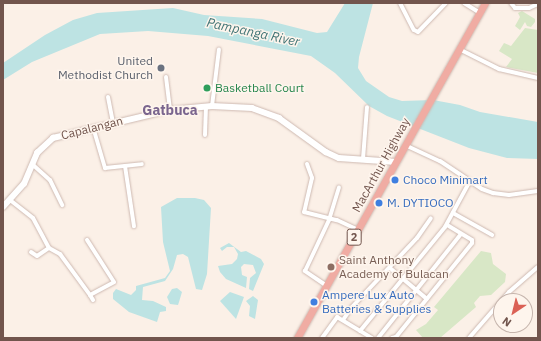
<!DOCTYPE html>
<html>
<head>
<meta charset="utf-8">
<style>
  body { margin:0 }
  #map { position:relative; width:541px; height:341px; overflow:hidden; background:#fbf0e7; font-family:"IBM Plex Sans",sans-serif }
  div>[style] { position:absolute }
  .green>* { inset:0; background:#d8e7c6 }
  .water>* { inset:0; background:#bde3e3 }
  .roads { filter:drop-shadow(0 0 1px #ceb9b1) drop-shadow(0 0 1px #ceb9b1) }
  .street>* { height:4px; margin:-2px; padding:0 2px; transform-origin:2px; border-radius:2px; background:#fff }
  .secondary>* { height:5.5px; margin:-2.75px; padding:0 2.75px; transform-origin:2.75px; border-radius:2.75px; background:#fff }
  .highway>* { height:7px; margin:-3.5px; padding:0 3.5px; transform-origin:3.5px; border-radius:3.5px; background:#f0aca3 }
  .dots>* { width:11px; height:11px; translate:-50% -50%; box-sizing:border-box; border:2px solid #fef5ed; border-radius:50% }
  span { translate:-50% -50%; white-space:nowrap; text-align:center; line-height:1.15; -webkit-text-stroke:3px #fef5ed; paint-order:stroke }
  .shield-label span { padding:1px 3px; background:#fef5ed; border:1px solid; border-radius:3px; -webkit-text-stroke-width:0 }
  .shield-label { font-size:11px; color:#72554d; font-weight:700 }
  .worship-label { font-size:12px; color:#5b616d }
  .right { translate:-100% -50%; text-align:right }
  .leisure-label { font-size:12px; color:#27864d }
  .left { translate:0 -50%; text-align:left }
  .street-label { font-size:12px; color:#72554d }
  .shop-label { font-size:12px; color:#366cbe }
  .education-label { font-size:12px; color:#785e54 }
  .water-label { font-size:13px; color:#427576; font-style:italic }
  .quarter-label { font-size:14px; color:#7a658e; font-weight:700 }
  .frame { position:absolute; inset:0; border:4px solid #72554d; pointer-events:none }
  .north { position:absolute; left:493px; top:293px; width:40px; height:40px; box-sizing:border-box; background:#fef5ed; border:1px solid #c6b5ad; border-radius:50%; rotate:215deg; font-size:11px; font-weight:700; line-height:16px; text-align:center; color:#72554d }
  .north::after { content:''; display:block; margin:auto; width:14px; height:18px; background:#db6155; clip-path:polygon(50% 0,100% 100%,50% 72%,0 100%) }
</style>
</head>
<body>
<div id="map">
  <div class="green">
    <i style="clip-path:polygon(522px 11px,535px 19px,535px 22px,531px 27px,527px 26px,525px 22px,520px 30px,515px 26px,520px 17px,518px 13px)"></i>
    <i style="clip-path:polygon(525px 28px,538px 30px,538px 73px,506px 67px,512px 59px,499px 51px,504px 43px,511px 46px)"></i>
    <i style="clip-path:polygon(481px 251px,491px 253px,493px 264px,506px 274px,505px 282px,491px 295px,480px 296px,474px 303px,476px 307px,440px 338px,423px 338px,416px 330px,426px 324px,438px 310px,434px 307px)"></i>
  </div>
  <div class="water">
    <i style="clip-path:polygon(345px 3px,373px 3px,359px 57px,358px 68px,366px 81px,389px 97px,402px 101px,433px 100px,460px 105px,480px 112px,538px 122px,538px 159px,507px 158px,469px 148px,387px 116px,369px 106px,335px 73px,311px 56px,208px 36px,148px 31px,100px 34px,32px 62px,3px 80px,3px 63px,45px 35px,73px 20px,97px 13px,173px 8px,204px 15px,262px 19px,317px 33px,327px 32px)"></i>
    <i style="clip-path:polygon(177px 198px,195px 198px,204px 200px,211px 208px,207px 274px,202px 290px,196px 289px,188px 257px,183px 254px,177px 255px,173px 269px,165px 281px,143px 287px,142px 300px,153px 301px,166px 307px,166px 311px,160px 312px,157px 322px,129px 312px,113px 299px,113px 293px,116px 289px,131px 295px,136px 290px,136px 286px,165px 278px,170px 271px,163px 242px,161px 207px)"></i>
    <i style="clip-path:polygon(229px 243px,241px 252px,246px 251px,261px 259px,264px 264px,253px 291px,249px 289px,250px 278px,256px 273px,253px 265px,244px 264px,241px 267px,242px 275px,247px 277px,246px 288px,226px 279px,220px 272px,218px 266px,232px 264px,237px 259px,238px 254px,234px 247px,227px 247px,222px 251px,220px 248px)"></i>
    <i style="clip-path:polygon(177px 288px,182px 292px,179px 302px,178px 305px,170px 304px,167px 297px,172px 289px)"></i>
    <i style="clip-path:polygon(230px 292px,244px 297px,236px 319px,220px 301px)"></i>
    <i style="clip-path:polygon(253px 296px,258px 300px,255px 319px,249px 316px,250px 306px,246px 301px)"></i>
  </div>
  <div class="roads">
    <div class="street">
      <i style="left:400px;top:3px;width:30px;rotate:63deg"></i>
      <i style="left:414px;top:30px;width:4px;rotate:27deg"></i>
      <i style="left:418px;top:32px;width:40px;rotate:-46deg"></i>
      <i style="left:464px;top:3px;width:19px;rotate:32deg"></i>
      <i style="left:511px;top:3px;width:6px;rotate:51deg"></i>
      <i style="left:515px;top:8px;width:14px"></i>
      <i style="left:529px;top:8px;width:10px;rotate:-24deg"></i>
      <i style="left:459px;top:49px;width:45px;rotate:26.6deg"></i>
      <i style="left:499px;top:69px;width:40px;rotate:13deg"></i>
      <i style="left:166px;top:77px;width:33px;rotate:83deg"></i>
      <i style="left:108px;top:97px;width:25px;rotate:79deg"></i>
      <i style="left:212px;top:106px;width:57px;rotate:-83deg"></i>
      <i style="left:93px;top:127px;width:43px;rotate:73.7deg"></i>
      <i style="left:105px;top:168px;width:37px;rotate:-6deg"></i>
      <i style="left:205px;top:135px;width:29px;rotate:-88deg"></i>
      <i style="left:405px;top:145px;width:38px;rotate:25deg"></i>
      <i style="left:440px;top:161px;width:50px;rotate:33.7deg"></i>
      <i style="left:482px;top:189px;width:12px;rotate:20deg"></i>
      <i style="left:493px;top:193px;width:16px;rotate:7deg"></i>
      <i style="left:509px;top:195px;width:29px;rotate:-8deg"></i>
      <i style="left:363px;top:159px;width:52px;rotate:-85.6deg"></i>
      <i style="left:32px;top:164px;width:24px;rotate:42deg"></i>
      <i style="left:50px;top:180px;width:28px;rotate:64deg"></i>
      <i style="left:307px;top:164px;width:15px;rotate:70deg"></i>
      <i style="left:312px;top:178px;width:35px;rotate:103deg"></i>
      <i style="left:304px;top:212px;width:34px;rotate:14deg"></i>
      <i style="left:337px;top:220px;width:23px;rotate:25deg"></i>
      <i style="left:125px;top:166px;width:61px;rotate:81.5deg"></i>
      <i style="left:10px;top:200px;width:29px;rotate:38deg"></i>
      <i style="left:33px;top:218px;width:34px;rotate:62deg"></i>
      <i style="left:49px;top:248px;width:13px;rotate:29deg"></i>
      <i style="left:60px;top:254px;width:51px;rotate:53.8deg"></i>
      <i style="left:90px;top:295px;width:27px;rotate:-28deg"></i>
      <i style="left:114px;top:282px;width:50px;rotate:-122.7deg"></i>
      <i style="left:453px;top:213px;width:45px;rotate:29.4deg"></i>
      <i style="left:31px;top:252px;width:7px;rotate:34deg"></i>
      <i style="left:37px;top:256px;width:14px;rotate:-34deg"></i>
      <i style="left:390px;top:268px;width:48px;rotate:40deg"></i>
      <i style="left:327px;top:286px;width:27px;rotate:-146deg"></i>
      <i style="left:305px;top:271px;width:56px;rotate:-64.8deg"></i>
      <i style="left:329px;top:220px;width:34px;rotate:-73deg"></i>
      <i style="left:90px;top:295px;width:6px;rotate:59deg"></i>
      <i style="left:343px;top:320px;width:14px;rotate:-56deg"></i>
      <i style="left:351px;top:308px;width:96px;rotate:-46.7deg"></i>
      <i style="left:417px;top:238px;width:24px;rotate:-55deg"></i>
      <i style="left:360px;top:331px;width:134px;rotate:-50.7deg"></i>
      <i style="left:445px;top:227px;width:52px;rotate:-61.5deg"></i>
      <i style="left:322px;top:338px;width:26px;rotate:-54deg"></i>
      <i style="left:337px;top:317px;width:41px;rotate:31deg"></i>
      <i style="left:378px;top:338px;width:133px;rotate:-51.4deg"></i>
      <i style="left:392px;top:338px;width:4px;rotate:-14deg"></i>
      <i style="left:396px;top:337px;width:121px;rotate:-51deg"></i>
      <i style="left:472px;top:243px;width:3px;rotate:-90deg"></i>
      <i style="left:472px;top:240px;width:29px;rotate:-149deg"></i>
      <i style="left:469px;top:338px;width:61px;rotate:-49deg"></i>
      <i style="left:509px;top:292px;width:38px;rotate:-41deg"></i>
    </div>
    <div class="secondary">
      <i style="left:3px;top:207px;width:31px;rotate:-48deg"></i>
      <i style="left:24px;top:184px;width:34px;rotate:-67deg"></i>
      <i style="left:37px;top:153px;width:22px;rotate:-43deg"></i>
      <i style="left:53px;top:138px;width:120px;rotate:-13.5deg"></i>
      <i style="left:170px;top:110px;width:42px;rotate:-5.4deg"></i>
      <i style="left:212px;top:106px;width:40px;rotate:2.9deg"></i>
      <i style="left:252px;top:108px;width:29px;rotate:20deg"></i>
      <i style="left:279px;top:118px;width:58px;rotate:35.9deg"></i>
      <i style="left:326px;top:152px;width:14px;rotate:25deg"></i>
      <i style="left:339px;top:158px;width:57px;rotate:4deg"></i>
    </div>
    <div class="highway">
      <i style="left:297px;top:338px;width:384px;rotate:-60.7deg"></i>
    </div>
  </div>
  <div class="dots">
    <i style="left:161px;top:68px;background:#6b7280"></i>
    <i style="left:207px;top:88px;background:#2e9e5b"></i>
    <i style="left:395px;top:180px;background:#3f7fe0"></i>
    <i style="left:379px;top:203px;background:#3f7fe0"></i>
    <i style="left:331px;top:267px;background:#8d6e63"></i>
    <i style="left:314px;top:302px;background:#3f7fe0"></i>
  </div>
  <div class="shield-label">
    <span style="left:354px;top:237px">2</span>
  </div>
  <div class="worship-label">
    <span class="right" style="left:153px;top:68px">United<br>Methodist Church</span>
  </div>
  <div class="leisure-label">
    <span class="left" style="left:215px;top:88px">Basketball Court</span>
  </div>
  <div class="street-label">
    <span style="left:92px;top:128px;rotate:-14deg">Capalangan</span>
    <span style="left:381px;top:165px;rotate:-61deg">MacArthur Highway</span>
  </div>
  <div class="shop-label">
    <span class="left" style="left:403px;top:180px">Choco Minimart</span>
    <span class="left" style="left:387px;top:203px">M. DYTIOCO</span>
    <span class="left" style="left:322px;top:302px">Ampere Lux Auto<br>Batteries &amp; Supplies</span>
  </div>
  <div class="education-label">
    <span class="left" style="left:339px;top:267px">Saint Anthony<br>Academy of Bulacan</span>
  </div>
  <div class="water-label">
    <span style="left:253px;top:33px;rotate:12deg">Pampanga River</span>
  </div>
  <div class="quarter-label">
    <span style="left:170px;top:110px">Gatbuca</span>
  </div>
  <div class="frame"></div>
  <div class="north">N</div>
</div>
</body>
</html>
